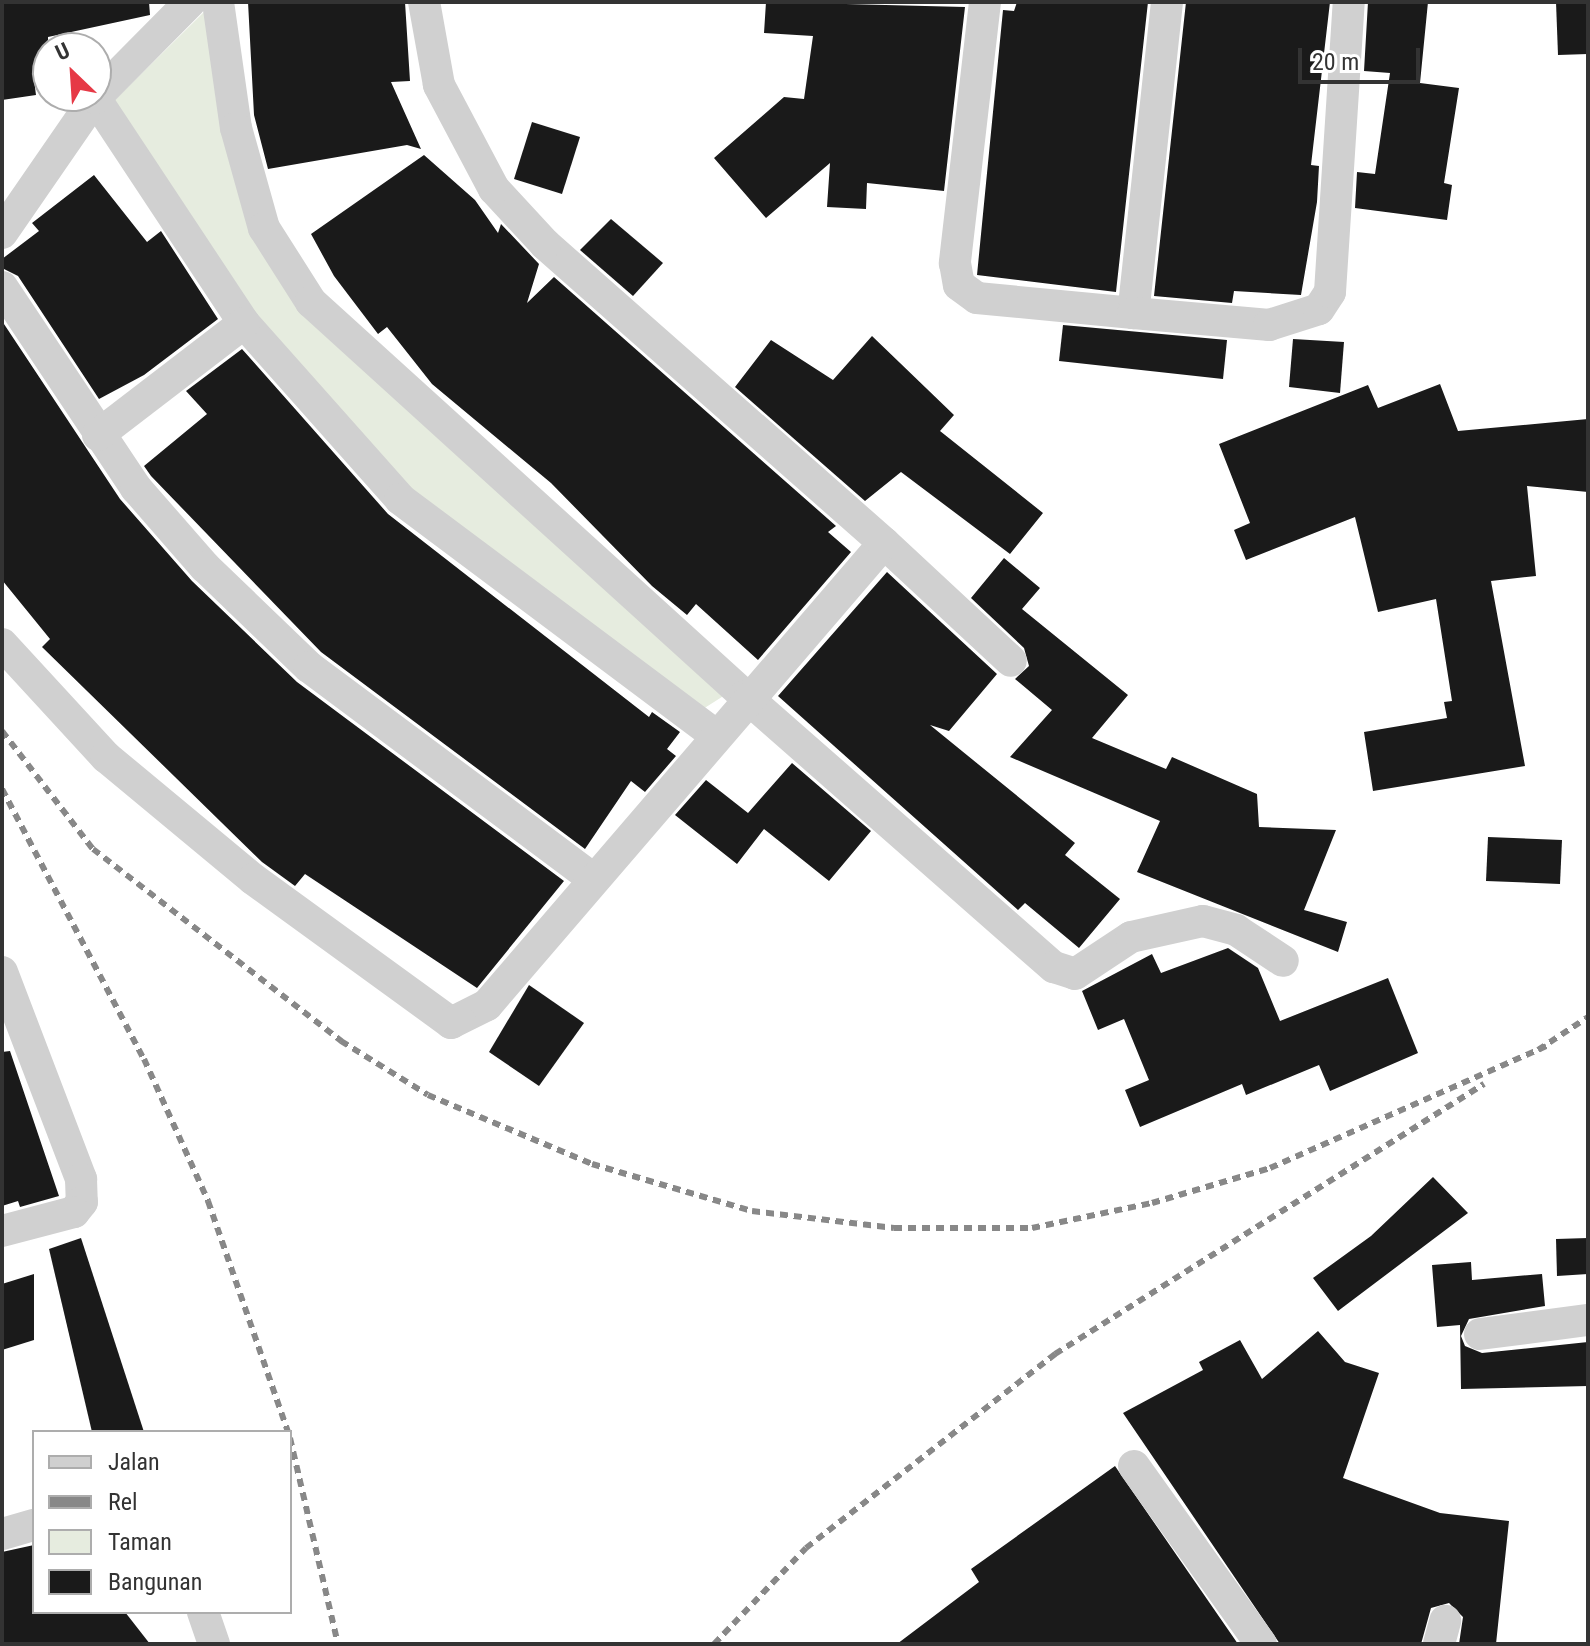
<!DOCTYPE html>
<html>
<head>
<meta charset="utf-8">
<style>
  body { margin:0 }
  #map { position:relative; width:1590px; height:1646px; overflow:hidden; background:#fff; font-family:"Roboto Condensed",sans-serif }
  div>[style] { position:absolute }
  .green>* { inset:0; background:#e6ecdf }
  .building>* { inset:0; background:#1a1a1a }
  .street>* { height:32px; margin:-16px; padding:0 16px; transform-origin:16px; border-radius:16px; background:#d0d0d0 }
  .rail>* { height:6px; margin-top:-3px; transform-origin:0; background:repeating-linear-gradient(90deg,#888 0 8px,transparent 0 14px) }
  span { translate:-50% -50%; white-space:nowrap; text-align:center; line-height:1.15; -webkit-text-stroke:8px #fff; paint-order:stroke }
  .frame { position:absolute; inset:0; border:4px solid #333; pointer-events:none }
  .legend { position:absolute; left:32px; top:1430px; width:260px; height:184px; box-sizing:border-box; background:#fff; border:2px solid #adadad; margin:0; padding:10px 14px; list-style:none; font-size:24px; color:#333 }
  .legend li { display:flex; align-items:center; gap:16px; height:40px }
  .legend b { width:40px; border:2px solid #adadad }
  .north { position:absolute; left:32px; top:32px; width:80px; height:80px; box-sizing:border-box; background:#fff; border:2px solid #adadad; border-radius:50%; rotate:335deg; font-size:22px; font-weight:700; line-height:32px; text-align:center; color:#333 }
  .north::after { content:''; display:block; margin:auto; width:28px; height:36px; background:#e63946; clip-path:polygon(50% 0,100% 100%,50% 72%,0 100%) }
  .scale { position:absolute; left:1298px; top:48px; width:122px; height:36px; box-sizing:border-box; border:4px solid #333; border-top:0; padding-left:10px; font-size:24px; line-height:28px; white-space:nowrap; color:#333; -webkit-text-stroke:6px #fff; paint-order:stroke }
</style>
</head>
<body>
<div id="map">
  <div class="green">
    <i style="clip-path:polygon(211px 5px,278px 263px,725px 695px,703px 709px,388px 479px,269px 348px,113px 102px)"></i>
  </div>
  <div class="building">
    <i style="clip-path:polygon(2px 2px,149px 2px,150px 15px,48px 37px,48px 78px,34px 80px,36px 95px,2px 100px)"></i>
    <i style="clip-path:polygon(248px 2px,405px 2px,410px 81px,391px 82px,421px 149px,407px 145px,268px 169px,254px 115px)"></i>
    <i style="clip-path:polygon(766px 2px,965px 7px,944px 191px,867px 183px,866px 209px,827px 207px,830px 163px,766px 218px,714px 158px,784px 97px,804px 99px,813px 36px,764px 33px)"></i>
    <i style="clip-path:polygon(1017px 2px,1148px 2px,1116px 292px,977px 275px,1003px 10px,1014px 11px)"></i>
    <i style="clip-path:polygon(1186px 2px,1330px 2px,1311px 165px,1319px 166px,1317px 202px,1301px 295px,1234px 291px,1232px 303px,1154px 296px)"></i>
    <i style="clip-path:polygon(1368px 2px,1428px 2px,1420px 83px,1459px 88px,1444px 183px,1452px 185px,1447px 220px,1355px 208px,1357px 172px,1375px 174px,1390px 73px,1364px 71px)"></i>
    <i style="clip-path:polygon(1556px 2px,1588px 2px,1588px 54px,1558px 55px)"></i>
    <i style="clip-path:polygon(532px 122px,580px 137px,562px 194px,514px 179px)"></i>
    <i style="clip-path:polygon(424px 155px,475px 200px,498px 233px,501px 224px,539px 264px,527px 303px,554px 277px,836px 526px,828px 532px,851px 552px,758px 660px,696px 604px,687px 615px,652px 586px,551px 483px,432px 384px,387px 327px,378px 334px,334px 276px,311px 234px)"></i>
    <i style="clip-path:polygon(94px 175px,147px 242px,161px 231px,218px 319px,144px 375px,99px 399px,18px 276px,2px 268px,2px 259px,39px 231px,32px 223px)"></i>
    <i style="clip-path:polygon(611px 219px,663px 263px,633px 296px,580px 250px)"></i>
    <i style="clip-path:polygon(2px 321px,120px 499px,192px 581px,297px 682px,564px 881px,477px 988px,305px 874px,295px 886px,262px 862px,42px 647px,50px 639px,2px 580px)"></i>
    <i style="clip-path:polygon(1063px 325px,1227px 340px,1223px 379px,1059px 361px)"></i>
    <i style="clip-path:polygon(872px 336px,954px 415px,940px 431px,1043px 513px,1010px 554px,901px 472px,865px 501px,735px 387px,771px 340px,833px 380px)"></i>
    <i style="clip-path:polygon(1293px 339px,1344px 342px,1340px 393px,1289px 387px)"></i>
    <i style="clip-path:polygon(242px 349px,388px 514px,649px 717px,652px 712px,680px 732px,667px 749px,676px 756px,645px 792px,631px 781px,585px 849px,321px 652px,151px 476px,144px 466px,207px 414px,186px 391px)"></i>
    <i style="clip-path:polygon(1440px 384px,1458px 431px,1588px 419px,1588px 492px,1527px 486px,1536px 576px,1491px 581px,1525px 766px,1373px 791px,1364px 732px,1447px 718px,1444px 702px,1452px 701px,1436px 599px,1378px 612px,1355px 517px,1246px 560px,1234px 530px,1250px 523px,1219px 444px,1368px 385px,1378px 408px)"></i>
    <i style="clip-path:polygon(1004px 558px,1040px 588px,1022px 609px,1128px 695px,1092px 738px,1166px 769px,1172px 757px,1257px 794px,1259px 827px,1336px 830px,1304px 910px,1347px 922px,1338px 952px,1137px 872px,1160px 821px,1010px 757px,1052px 710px,1015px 679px,1029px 666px,1024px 648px,971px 598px)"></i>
    <i style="clip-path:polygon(887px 572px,997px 674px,949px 731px,930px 725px,1075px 843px,1065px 855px,1120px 899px,1079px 948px,1025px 903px,1018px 910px,778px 696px)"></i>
    <i style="clip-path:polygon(792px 763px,871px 831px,829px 881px,764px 829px,737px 864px,675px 815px,706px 780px,748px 813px)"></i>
    <i style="clip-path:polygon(1488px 837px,1562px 840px,1560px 884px,1486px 881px)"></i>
    <i style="clip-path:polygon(1228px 948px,1258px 968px,1280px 1021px,1388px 978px,1418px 1053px,1330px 1091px,1319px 1065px,1246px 1095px,1242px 1084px,1140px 1127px,1125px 1090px,1149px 1080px,1124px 1019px,1098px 1030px,1082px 991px,1152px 954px,1161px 973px)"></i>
    <i style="clip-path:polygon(529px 985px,584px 1023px,539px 1086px,489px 1052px)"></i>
    <i style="clip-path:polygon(10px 1051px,59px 1196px,20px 1207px,18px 1201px,2px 1206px,2px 1052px)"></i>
    <i style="clip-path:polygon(1433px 1177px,1468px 1213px,1338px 1311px,1313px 1278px,1371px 1236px)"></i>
    <i style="clip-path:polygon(81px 1238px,144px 1432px,92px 1432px,49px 1249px)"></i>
    <i style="clip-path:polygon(1588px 1238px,1588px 1274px,1557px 1276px,1556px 1239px)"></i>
    <i style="clip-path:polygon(1471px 1262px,1472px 1280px,1542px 1274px,1545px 1306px,1469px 1319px,1461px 1336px,1465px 1346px,1482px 1353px,1588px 1342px,1588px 1386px,1461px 1389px,1460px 1325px,1437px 1327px,1432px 1265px)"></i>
    <i style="clip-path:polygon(34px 1274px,34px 1340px,2px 1350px,2px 1284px)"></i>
    <i style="clip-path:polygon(1318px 1331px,1345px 1362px,1379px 1373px,1343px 1478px,1440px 1513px,1509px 1521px,1496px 1644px,1459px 1644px,1463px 1617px,1449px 1603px,1431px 1608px,1421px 1644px,1280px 1644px,1123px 1413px,1203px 1370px,1199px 1362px,1240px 1340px,1262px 1379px)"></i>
    <i style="clip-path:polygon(1115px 1466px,1238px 1644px,897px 1644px,979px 1582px,971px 1569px)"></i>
    <i style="clip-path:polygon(34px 1545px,34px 1612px,125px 1612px,150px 1644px,2px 1644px,2px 1552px)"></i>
  </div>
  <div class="street">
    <i style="left:218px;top:2px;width:127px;rotate:81.9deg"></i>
    <i style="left:236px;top:128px;width:104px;rotate:74.4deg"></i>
    <i style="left:264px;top:228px;width:88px;rotate:57.6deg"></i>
    <i style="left:311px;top:302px;width:586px;rotate:42.23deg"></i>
    <i style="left:745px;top:696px;width:411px;rotate:41.3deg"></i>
    <i style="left:1054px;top:967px;width:22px;rotate:18deg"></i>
    <i style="left:1075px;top:974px;width:67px;rotate:-33.5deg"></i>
    <i style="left:1131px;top:937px;width:74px;rotate:-12.5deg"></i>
    <i style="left:1203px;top:921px;width:34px;rotate:15deg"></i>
    <i style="left:1236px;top:930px;width:56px;rotate:33.4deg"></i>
    <i style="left:985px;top:2px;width:263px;rotate:96.6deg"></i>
    <i style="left:955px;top:263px;width:22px;rotate:80deg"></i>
    <i style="left:959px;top:285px;width:22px;rotate:36deg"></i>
    <i style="left:977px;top:298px;width:157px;rotate:5.5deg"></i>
    <i style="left:1167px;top:2px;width:313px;rotate:96.2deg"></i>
    <i style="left:1133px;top:313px;width:137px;rotate:5deg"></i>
    <i style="left:1269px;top:325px;width:52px;rotate:-17.7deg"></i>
    <i style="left:1319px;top:309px;width:20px;rotate:-57deg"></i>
    <i style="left:1330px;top:292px;width:291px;rotate:-86.3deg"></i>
    <i style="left:95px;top:98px;width:270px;rotate:56.5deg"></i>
    <i style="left:244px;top:323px;width:235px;rotate:48.4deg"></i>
    <i style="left:400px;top:499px;width:392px;rotate:36.8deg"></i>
    <i style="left:2px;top:233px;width:164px;rotate:-55.4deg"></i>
    <i style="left:95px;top:98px;width:135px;rotate:-45.3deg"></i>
    <i style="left:2px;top:287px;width:242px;rotate:56.3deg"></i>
    <i style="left:136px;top:488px;width:105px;rotate:48.9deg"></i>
    <i style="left:205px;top:567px;width:144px;rotate:43.9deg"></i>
    <i style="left:309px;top:667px;width:354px;rotate:36.7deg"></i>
    <i style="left:98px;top:435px;width:184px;rotate:-37.5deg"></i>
    <i style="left:884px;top:543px;width:173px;rotate:42.9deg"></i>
    <i style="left:2px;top:644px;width:154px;rotate:47.4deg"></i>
    <i style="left:106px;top:757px;width:191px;rotate:39.7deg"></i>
    <i style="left:253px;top:879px;width:245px;rotate:36deg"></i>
    <i style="left:451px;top:1023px;width:40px;rotate:-26.6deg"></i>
    <i style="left:487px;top:1005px;width:609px;rotate:-49.33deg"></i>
    <i style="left:884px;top:543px;width:452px;rotate:-138.6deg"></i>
    <i style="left:545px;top:244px;width:75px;rotate:-132.8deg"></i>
    <i style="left:494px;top:189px;width:118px;rotate:-117.9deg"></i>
    <i style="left:439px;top:85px;width:84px;rotate:-100.2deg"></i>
    <i style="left:2px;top:972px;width:222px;rotate:69.1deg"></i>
    <i style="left:81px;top:1179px;width:23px;rotate:88deg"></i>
    <i style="left:82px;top:1202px;width:13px;rotate:129deg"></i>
    <i style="left:74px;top:1212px;width:74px;rotate:165.2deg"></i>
    <i style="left:1480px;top:1334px;width:109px;rotate:-7.4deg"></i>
    <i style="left:1134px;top:1466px;width:219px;rotate:54.5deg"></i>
    <i style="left:2px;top:1534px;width:33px;rotate:-16deg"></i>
    <i style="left:203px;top:1612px;width:34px;rotate:71deg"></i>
    <i style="left:1439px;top:1644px;width:24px;rotate:-75deg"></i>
  </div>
  <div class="rail">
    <i style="left:2px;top:731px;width:149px;rotate:52.4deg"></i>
    <i style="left:93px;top:849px;width:314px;rotate:37.7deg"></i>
    <i style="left:341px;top:1041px;width:102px;rotate:31.8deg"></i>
    <i style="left:428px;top:1095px;width:178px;rotate:22.8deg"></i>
    <i style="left:592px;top:1164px;width:167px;rotate:16.4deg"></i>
    <i style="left:752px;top:1211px;width:143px;rotate:6.8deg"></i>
    <i style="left:894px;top:1228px;width:138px"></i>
    <i style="left:1032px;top:1228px;width:123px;rotate:-11.8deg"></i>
    <i style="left:1152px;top:1203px;width:123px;rotate:-16.5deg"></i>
    <i style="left:1270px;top:1168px;width:302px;rotate:-23.8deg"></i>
    <i style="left:2px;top:789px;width:305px;rotate:62.3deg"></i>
    <i style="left:144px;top:1059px;width:156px;rotate:65.7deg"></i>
    <i style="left:208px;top:1201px;width:244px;rotate:70.9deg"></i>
    <i style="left:1538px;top:1050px;width:60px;rotate:-33.4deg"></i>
    <i style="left:290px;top:1438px;width:212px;rotate:76.9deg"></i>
    <i style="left:714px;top:1644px;width:133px;rotate:-46.2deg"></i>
    <i style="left:806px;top:1548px;width:316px;rotate:-37.9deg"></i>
    <i style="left:1055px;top:1354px;width:507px;rotate:-32.19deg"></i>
  </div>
  <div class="frame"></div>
  <ul class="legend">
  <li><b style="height:10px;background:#d0d0d0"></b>Jalan</li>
  <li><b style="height:10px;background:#888"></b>Rel</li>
  <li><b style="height:22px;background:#e6ecdf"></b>Taman</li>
  <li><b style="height:22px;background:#1a1a1a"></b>Bangunan</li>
  </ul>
  <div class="north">U</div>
  <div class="scale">20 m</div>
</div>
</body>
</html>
